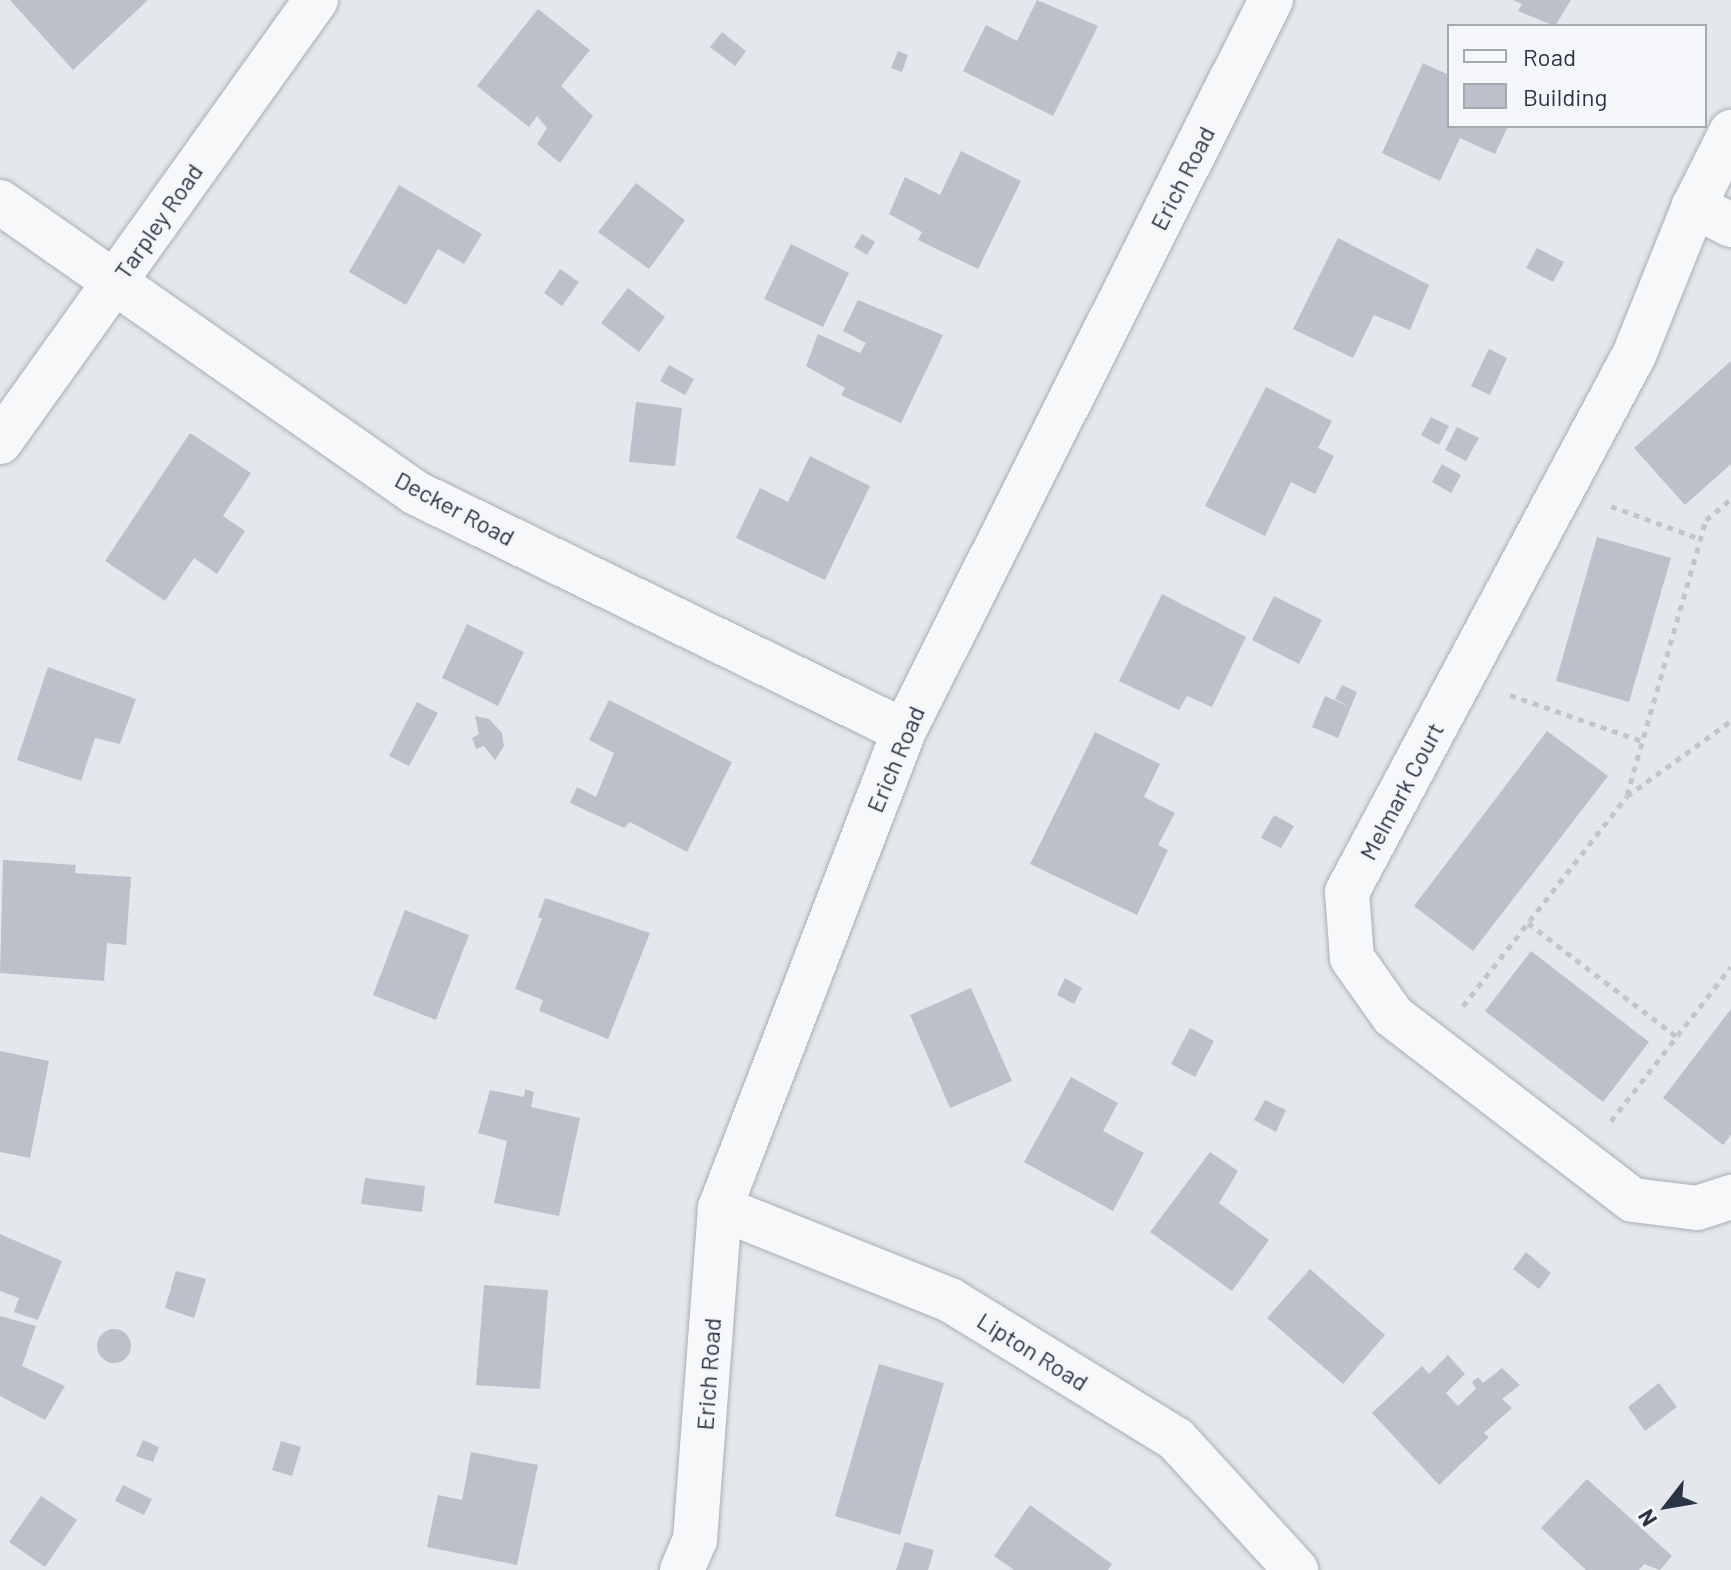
<!DOCTYPE html>
<html>
<head>
<meta charset="utf-8">
<style>
  body { margin:0 }
  #map { position:relative; width:1731px; height:1570px; overflow:hidden; background:#e4e7ec; font-family:Barlow,sans-serif }
  div>[style] { position:absolute }
  .building>* { inset:0; background:#bbc0ca }
  .round { border-radius:50% }
  .path>* { height:5px; margin-top:-2.5px; transform-origin:0; background:repeating-linear-gradient(90deg,#c2c5cb 0 6px,transparent 0 12px) }
  .roads { filter:drop-shadow(0 0 2px #a9aeb7) drop-shadow(0 0 2px #a9aeb7) }
  .minor>* { height:44px; margin:-22px; padding:0 22px; transform-origin:22px; border-radius:22px; background:#f7f8fa }
  span { translate:-50% -50%; white-space:nowrap; text-align:center; line-height:1.15; -webkit-text-stroke:6px #f4f6f9; paint-order:stroke }
  .street-label { font-size:24px; color:#2b3445 }
  .legend { position:absolute; left:1447px; top:24px; width:260px; height:104px; box-sizing:border-box; background:#f4f6f9; border:2px solid #a4a8b1; margin:0; padding:10px 14px; list-style:none; font-size:24px; color:#2b3445 }
  .legend li { display:flex; align-items:center; gap:16px; height:40px }
  .legend b { width:40px; border:2px solid #a4a8b1 }
  .north { position:absolute; left:1627px; top:1466px; width:80px; height:80px; -webkit-text-stroke:6px #f4f6f9; paint-order:stroke; rotate:239deg; font-size:22px; font-weight:700; line-height:32px; text-align:center; color:#2b3445 }
  .north::after { content:''; display:block; margin:auto; width:28px; height:36px; background:#2b3445; clip-path:polygon(50% 0,100% 100%,50% 72%,0 100%) }
</style>
</head>
<body>
<div id="map">
  <div class="building">
    <i style="clip-path:polygon(10px 0,148px 0,73px 70px)"></i>
    <i style="clip-path:polygon(1037px 0,1098px 26px,1053px 116px,963px 71px,986px 25px,1017px 41px)"></i>
    <i style="clip-path:polygon(1513px 0,1571px 0,1555px 26px,1518px 11px,1522px 4px)"></i>
    <i style="clip-path:polygon(538px 9px,590px 50px,561px 86px,593px 116px,560px 163px,537px 144px,547px 128px,537px 116px,529px 127px,477px 86px)"></i>
    <i style="clip-path:polygon(722px 32px,746px 51px,735px 66px,710px 47px)"></i>
    <i style="clip-path:polygon(898px 51px,908px 55px,902px 72px,891px 68px)"></i>
    <i style="clip-path:polygon(1423px 63px,1449px 75px,1449px 126px,1508px 126px,1495px 154px,1460px 138px,1440px 181px,1382px 153px)"></i>
    <i style="clip-path:polygon(961px 151px,1021px 181px,978px 269px,918px 240px,922px 232px,889px 214px,905px 177px,940px 195px)"></i>
    <i style="clip-path:polygon(636px 183px,685px 220px,649px 269px,598px 232px)"></i>
    <i style="clip-path:polygon(399px 185px,482px 234px,464px 264px,438px 249px,406px 305px,349px 272px)"></i>
    <i style="clip-path:polygon(862px 234px,875px 242px,867px 255px,854px 247px)"></i>
    <i style="clip-path:polygon(1338px 238px,1429px 285px,1410px 330px,1374px 315px,1353px 358px,1293px 329px)"></i>
    <i style="clip-path:polygon(791px 244px,849px 273px,823px 327px,764px 299px)"></i>
    <i style="clip-path:polygon(1537px 248px,1564px 262px,1553px 282px,1526px 268px)"></i>
    <i style="clip-path:polygon(560px 269px,579px 282px,562px 306px,544px 293px)"></i>
    <i style="clip-path:polygon(628px 288px,665px 317px,639px 352px,601px 323px)"></i>
    <i style="clip-path:polygon(858px 300px,943px 335px,901px 423px,841px 395px,845px 388px,806px 366px,818px 334px,860px 353px,866px 343px,843px 331px)"></i>
    <i style="clip-path:polygon(1489px 349px,1507px 358px,1490px 395px,1471px 386px)"></i>
    <i style="clip-path:polygon(1731px 361px,1731px 464px,1685px 505px,1634px 448px)"></i>
    <i style="clip-path:polygon(669px 365px,694px 379px,685px 395px,660px 381px)"></i>
    <i style="clip-path:polygon(1266px 387px,1332px 421px,1318px 448px,1334px 456px,1315px 494px,1291px 482px,1265px 536px,1205px 506px)"></i>
    <i style="clip-path:polygon(636px 402px,682px 408px,675px 466px,629px 462px)"></i>
    <i style="clip-path:polygon(1431px 417px,1449px 426px,1439px 445px,1421px 435px)"></i>
    <i style="clip-path:polygon(1457px 427px,1479px 438px,1466px 461px,1445px 450px)"></i>
    <i style="clip-path:polygon(190px 433px,251px 473px,223px 516px,245px 531px,217px 574px,194px 558px,165px 601px,105px 561px)"></i>
    <i style="clip-path:polygon(810px 456px,870px 486px,825px 580px,736px 538px,760px 488px,788px 502px)"></i>
    <i style="clip-path:polygon(1442px 464px,1461px 475px,1451px 493px,1432px 482px)"></i>
    <i style="clip-path:polygon(1597px 537px,1671px 558px,1629px 702px,1556px 681px)"></i>
    <i style="clip-path:polygon(1162px 594px,1246px 637px,1212px 707px,1187px 696px,1179px 710px,1119px 681px)"></i>
    <i style="clip-path:polygon(1274px 596px,1322px 620px,1299px 664px,1252px 640px)"></i>
    <i style="clip-path:polygon(467px 624px,524px 652px,498px 706px,442px 678px)"></i>
    <i style="clip-path:polygon(48px 667px,136px 699px,120px 744px,95px 738px,81px 781px,17px 760px)"></i>
    <i style="clip-path:polygon(1342px 685px,1357px 692px,1338px 738px,1312px 727px,1325px 696px,1350px 707px,1335px 699px)"></i>
    <i style="clip-path:polygon(609px 700px,732px 762px,687px 852px,630px 822px,624px 828px,570px 803px,577px 787px,596px 797px,614px 753px,589px 740px)"></i>
    <i style="clip-path:polygon(417px 702px,438px 713px,409px 766px,389px 756px)"></i>
    <i style="clip-path:polygon(475px 716px,489px 719px,502px 733px,504px 746px,495px 760px,484px 746px,476px 749px,472px 738px,479px 734px)"></i>
    <i style="clip-path:polygon(1547px 731px,1608px 776px,1473px 951px,1414px 906px)"></i>
    <i style="clip-path:polygon(1095px 732px,1160px 764px,1144px 797px,1175px 813px,1158px 845px,1168px 850px,1137px 915px,1030px 864px)"></i>
    <i style="clip-path:polygon(1274px 815px,1294px 826px,1281px 848px,1261px 838px)"></i>
    <i style="clip-path:polygon(3px 860px,76px 865px,75px 873px,131px 877px,126px 945px,107px 943px,104px 981px,0 973px)"></i>
    <i style="clip-path:polygon(545px 898px,650px 933px,608px 1039px,539px 1011px,543px 1000px,515px 989px,542px 919px,538px 917px)"></i>
    <i style="clip-path:polygon(405px 910px,469px 935px,436px 1020px,373px 995px)"></i>
    <i style="clip-path:polygon(1531px 951px,1649px 1042px,1603px 1102px,1485px 1011px)"></i>
    <i style="clip-path:polygon(1065px 978px,1082px 988px,1074px 1004px,1057px 995px)"></i>
    <i style="clip-path:polygon(971px 988px,1012px 1081px,950px 1108px,910px 1015px)"></i>
    <i style="clip-path:polygon(1731px 1009px,1731px 1135px,1723px 1145px,1663px 1098px)"></i>
    <i style="clip-path:polygon(1190px 1028px,1214px 1041px,1195px 1077px,1171px 1064px)"></i>
    <i style="clip-path:polygon(0 1051px,49px 1061px,30px 1158px,0 1152px)"></i>
    <i style="clip-path:polygon(1071px 1077px,1118px 1103px,1103px 1131px,1144px 1153px,1113px 1211px,1024px 1162px)"></i>
    <i style="clip-path:polygon(525px 1089px,534px 1092px,531px 1107px,580px 1118px,559px 1216px,494px 1203px,507px 1141px,478px 1133px,490px 1090px,524px 1097px)"></i>
    <i style="clip-path:polygon(1265px 1100px,1286px 1110px,1276px 1132px,1254px 1120px)"></i>
    <i style="clip-path:polygon(1210px 1152px,1238px 1171px,1219px 1203px,1269px 1240px,1232px 1291px,1150px 1232px)"></i>
    <i style="clip-path:polygon(365px 1178px,425px 1186px,422px 1212px,361px 1204px)"></i>
    <i style="clip-path:polygon(0 1234px,62px 1261px,38px 1320px,14px 1312px,19px 1298px,0 1291px)"></i>
    <i style="clip-path:polygon(1526px 1252px,1551px 1273px,1539px 1289px,1513px 1269px)"></i>
    <i style="clip-path:polygon(1310px 1269px,1385px 1335px,1343px 1384px,1267px 1318px)"></i>
    <i style="clip-path:polygon(176px 1271px,206px 1279px,194px 1318px,165px 1308px)"></i>
    <i style="clip-path:polygon(484px 1285px,548px 1290px,540px 1389px,476px 1385px)"></i>
    <i style="clip-path:polygon(0 1316px,36px 1326px,22px 1366px,65px 1386px,45px 1420px,0 1396px)"></i>
    <i class="round" style="left:97px;top:1329px;width:34px;height:34px"></i>
    <i style="clip-path:polygon(1448px 1355px,1465px 1374px,1446px 1393px,1458px 1406px,1476px 1389px,1472px 1382px,1478px 1377px,1483px 1383px,1502px 1368px,1520px 1385px,1502px 1399px,1512px 1408px,1484px 1433px,1489px 1437px,1439px 1485px,1372px 1413px,1422px 1366px,1429px 1374px)"></i>
    <i style="clip-path:polygon(879px 1364px,944px 1383px,900px 1535px,835px 1516px)"></i>
    <i style="clip-path:polygon(1659px 1383px,1677px 1407px,1645px 1431px,1628px 1407px)"></i>
    <i style="clip-path:polygon(143px 1440px,159px 1447px,153px 1462px,136px 1456px)"></i>
    <i style="clip-path:polygon(281px 1441px,301px 1447px,292px 1476px,272px 1470px)"></i>
    <i style="clip-path:polygon(471px 1452px,538px 1465px,517px 1565px,427px 1547px,438px 1495px,462px 1500px)"></i>
    <i style="clip-path:polygon(1587px 1479px,1672px 1556px,1660px 1570px,1644px 1564px,1639px 1570px,1586px 1570px,1541px 1528px)"></i>
    <i style="clip-path:polygon(123px 1485px,152px 1499px,144px 1515px,115px 1501px)"></i>
    <i style="clip-path:polygon(41px 1496px,77px 1520px,45px 1567px,9px 1542px)"></i>
    <i style="clip-path:polygon(1030px 1505px,1112px 1564px,1108px 1570px,1014px 1570px,994px 1556px)"></i>
    <i style="clip-path:polygon(905px 1542px,934px 1550px,928px 1570px,896px 1570px)"></i>
  </div>
  <div class="path">
    <i style="left:1611px;top:506px;width:95px;rotate:20.3deg"></i>
    <i style="left:1510px;top:695px;width:140px;rotate:19.2deg"></i>
    <i style="left:1627px;top:795px;width:286px;rotate:-74deg"></i>
    <i style="left:1706px;top:520px;width:33px;rotate:-40deg"></i>
    <i style="left:1528px;top:923px;width:186px;rotate:37.4deg"></i>
    <i style="left:1463px;top:1006px;width:266px;rotate:-52deg"></i>
    <i style="left:1627px;top:796px;width:128px;rotate:-35.8deg"></i>
    <i style="left:1611px;top:1121px;width:195px;rotate:-52.1deg"></i>
  </div>
  <div class="roads">
    <div class="minor">
      <i style="left:0;top:202px;width:508px;rotate:34.97deg"></i>
      <i style="left:416px;top:493px;width:543px;rotate:26deg"></i>
      <i style="left:1694px;top:206px;width:83px;rotate:-63.4deg"></i>
      <i style="left:1731px;top:225px;width:42px;rotate:-152.8deg"></i>
      <i style="left:1694px;top:206px;width:161px;rotate:111.9deg"></i>
      <i style="left:1634px;top:355px;width:609px;rotate:118.12deg"></i>
      <i style="left:1347px;top:892px;width:66px;rotate:85.7deg"></i>
      <i style="left:1352px;top:958px;width:71px;rotate:54.7deg"></i>
      <i style="left:1393px;top:1016px;width:302px;rotate:37.5deg"></i>
      <i style="left:1633px;top:1200px;width:64px;rotate:7.1deg"></i>
      <i style="left:1697px;top:1208px;width:36px;rotate:-18deg"></i>
      <i style="left:0;top:442px;width:543px;rotate:-54.44deg"></i>
      <i style="left:720px;top:1208px;width:248px;rotate:21.8deg"></i>
      <i style="left:950px;top:1300px;width:265px;rotate:31.6deg"></i>
      <i style="left:1176px;top:1439px;width:178px;rotate:47.5deg"></i>
      <i style="left:682px;top:1570px;width:33px;rotate:-67deg"></i>
      <i style="left:695px;top:1540px;width:333px;rotate:-85.7deg"></i>
      <i style="left:720px;top:1208px;width:511px;rotate:-68.91deg"></i>
      <i style="left:904px;top:731px;width:818px;rotate:-63.34deg"></i>
    </div>
  </div>
  <div class="street-label">
    <span style="left:1182px;top:178px;rotate:-63deg">Erich Road</span>
    <span style="left:158px;top:221px;rotate:-55deg">Tarpley Road</span>
    <span style="left:455px;top:508px;rotate:28deg">Decker Road</span>
    <span style="left:895px;top:759px;rotate:-67deg">Erich Road</span>
    <span style="left:1401px;top:791px;rotate:-62deg">Melmark Court</span>
    <span style="left:1033px;top:1351px;rotate:32deg">Lipton Road</span>
    <span style="left:708px;top:1374px;rotate:-86deg">Erich Road</span>
  </div>
  <ul class="legend">
  <li><b style="height:10px;background:#f7f8fa"></b>Road</li>
  <li><b style="height:22px;background:#bbc0ca"></b>Building</li>
  </ul>
  <div class="north">N</div>
</div>
</body>
</html>
